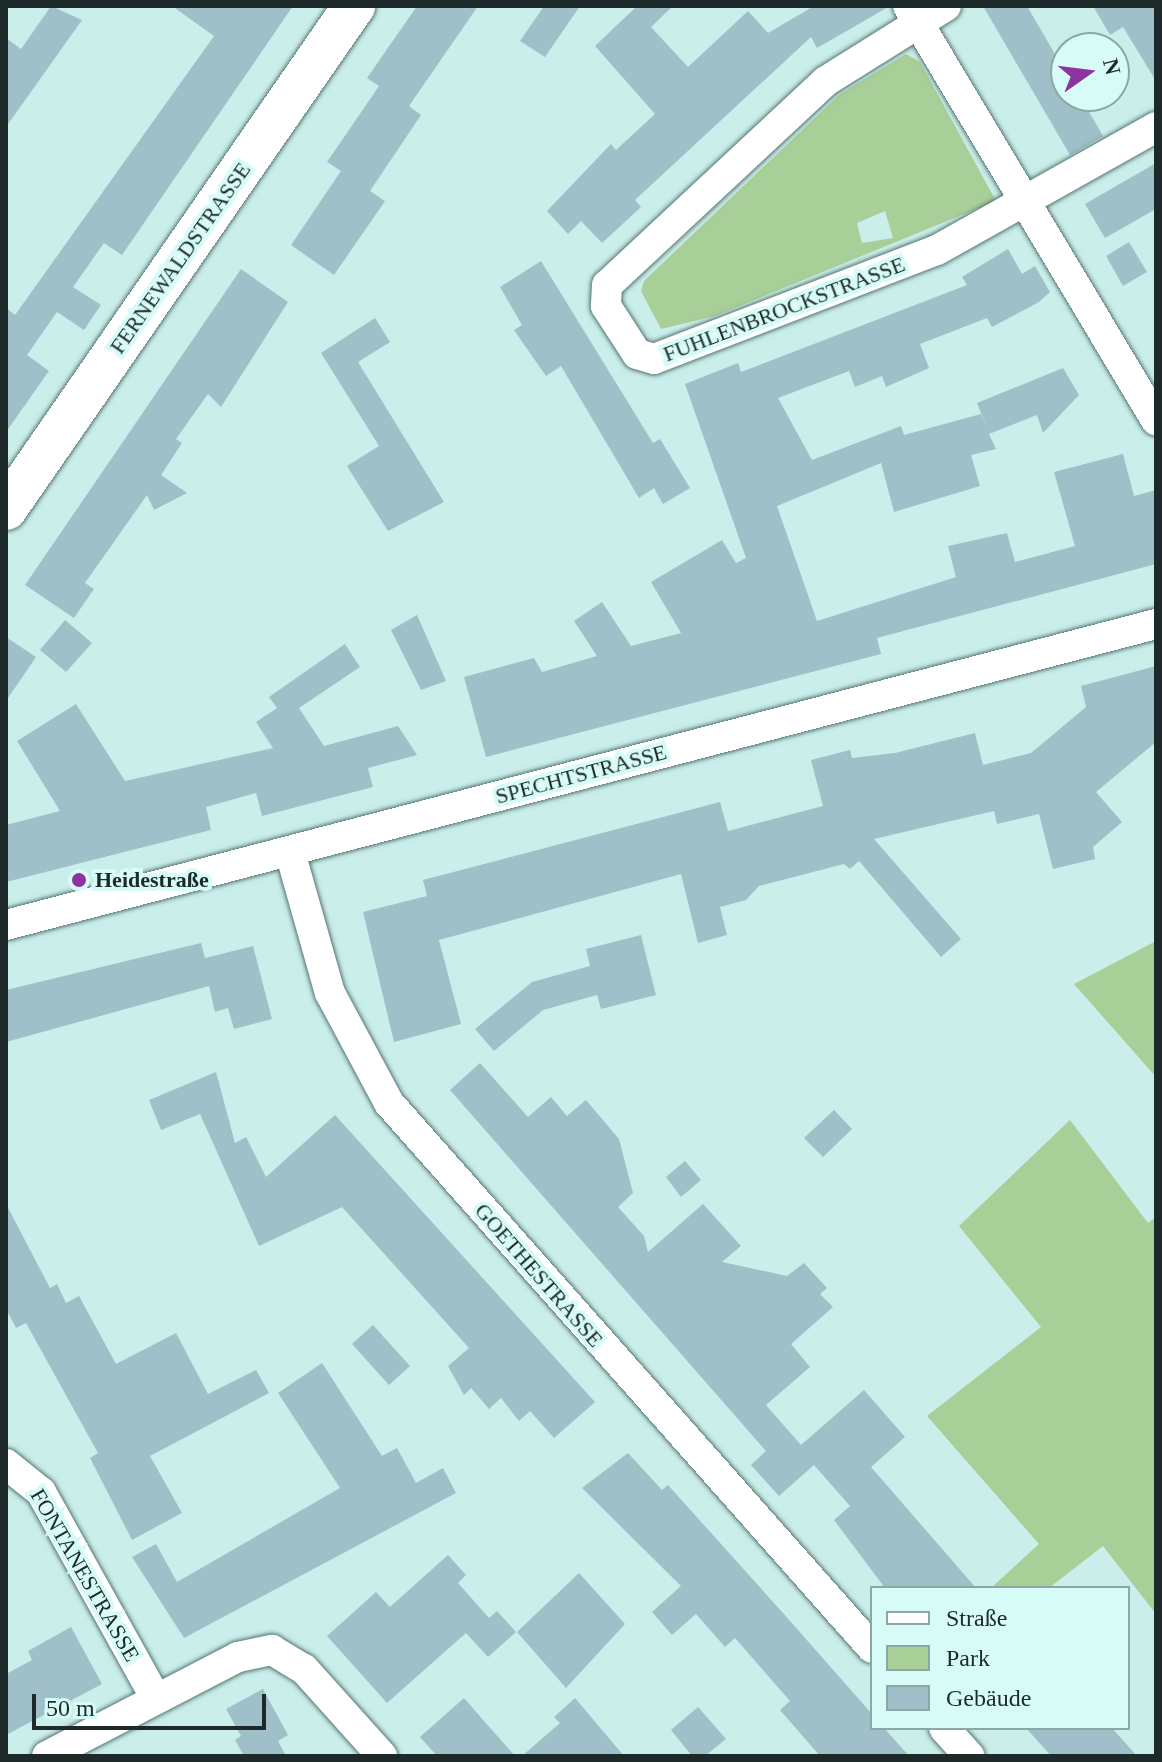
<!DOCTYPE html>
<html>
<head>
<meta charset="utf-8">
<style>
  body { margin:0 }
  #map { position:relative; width:1162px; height:1762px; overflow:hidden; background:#caeeea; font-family:"Times New Roman",serif }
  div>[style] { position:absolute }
  .green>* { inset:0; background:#a9cf98 }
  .building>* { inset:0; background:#9fc0c9 }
  .roads { filter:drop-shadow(0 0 2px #557673) drop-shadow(0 0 2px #557673) }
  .street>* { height:30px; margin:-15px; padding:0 15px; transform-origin:15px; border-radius:15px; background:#fff }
  .secondary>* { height:42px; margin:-21px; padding:0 21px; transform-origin:21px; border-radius:21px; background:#fff }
  .dots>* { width:22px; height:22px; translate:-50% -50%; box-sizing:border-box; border:4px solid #d7fbf7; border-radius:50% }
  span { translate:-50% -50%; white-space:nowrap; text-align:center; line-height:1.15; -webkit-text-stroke:8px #d7fbf7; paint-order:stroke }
  .street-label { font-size:22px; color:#1d2a29 }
  .poi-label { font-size:22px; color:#1d2a29; font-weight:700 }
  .left { translate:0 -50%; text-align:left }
  .frame { position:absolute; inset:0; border:8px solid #1d2a29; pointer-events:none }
  .legend { position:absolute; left:870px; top:1586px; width:260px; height:144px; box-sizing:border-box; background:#d7fbf7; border:2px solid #8da7a5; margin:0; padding:10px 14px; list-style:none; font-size:24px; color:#1d2a29 }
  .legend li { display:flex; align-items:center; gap:16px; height:40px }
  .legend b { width:40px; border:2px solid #8da7a5 }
  .north { position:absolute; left:1050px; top:32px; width:80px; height:80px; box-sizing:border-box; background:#d7fbf7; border:2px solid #8da7a5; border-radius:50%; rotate:76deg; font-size:22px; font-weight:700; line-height:32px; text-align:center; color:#1d2a29 }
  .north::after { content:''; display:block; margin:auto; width:28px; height:36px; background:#8d34a1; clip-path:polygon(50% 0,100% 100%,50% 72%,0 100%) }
  .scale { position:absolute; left:32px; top:1694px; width:234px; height:36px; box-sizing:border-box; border:4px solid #1d2a29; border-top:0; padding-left:10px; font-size:24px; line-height:28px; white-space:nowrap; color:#1d2a29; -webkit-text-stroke:6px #d7fbf7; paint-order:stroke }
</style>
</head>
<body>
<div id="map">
  <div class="green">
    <i style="clip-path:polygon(evenodd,906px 54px,920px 62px,996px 201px,715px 316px,661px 329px,641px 291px,644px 281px,839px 95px,906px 54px,885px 211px,893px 238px,862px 243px,857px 223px,885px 211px)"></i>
    <i style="clip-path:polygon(1156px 941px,1156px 1077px,1074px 984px)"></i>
    <i style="clip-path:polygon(1070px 1120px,1148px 1223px,1156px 1217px,1156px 1614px,1103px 1546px,1049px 1588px,991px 1588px,1039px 1544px,927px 1416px,1041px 1327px,959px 1226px)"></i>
  </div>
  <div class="building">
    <i style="clip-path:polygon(51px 6px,82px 20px,6px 127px,6px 38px,21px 49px)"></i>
    <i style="clip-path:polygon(172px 6px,293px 6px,122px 255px,104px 243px,73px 287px,101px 305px,84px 330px,57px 312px,27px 355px,49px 371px,6px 432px,6px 308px,15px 315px,214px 36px)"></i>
    <i style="clip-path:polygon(417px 6px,478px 6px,409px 106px,421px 115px,370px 191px,385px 201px,334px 275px,291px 245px,341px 171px,327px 162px,379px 86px,367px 78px)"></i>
    <i style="clip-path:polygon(544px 6px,580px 6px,545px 57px,520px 41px)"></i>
    <i style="clip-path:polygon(637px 6px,673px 6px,651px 27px,688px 67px,748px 11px,768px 33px,814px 6px,890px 6px,817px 48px,811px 37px,635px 200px,641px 207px,602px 243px,581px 221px,568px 234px,547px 211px,611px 144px,616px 150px,655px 114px,595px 46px)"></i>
    <i style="clip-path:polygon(983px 6px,1027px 6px,1066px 73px,1066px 96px,1080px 96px,1103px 136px,1070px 155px)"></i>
    <i style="clip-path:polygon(1093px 6px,1156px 6px,1156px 81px,1123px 27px,1110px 35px)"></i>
    <i style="clip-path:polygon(1156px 163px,1156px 209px,1105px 238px,1085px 204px)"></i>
    <i style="clip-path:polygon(1129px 242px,1147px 272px,1123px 286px,1106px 256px)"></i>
    <i style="clip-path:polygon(1008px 249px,1022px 274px,1035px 266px,1050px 292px,1039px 302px,992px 327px,987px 318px,920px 344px,929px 368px,886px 387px,882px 376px,855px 387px,849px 371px,778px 398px,812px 460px,901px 426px,904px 435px,981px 414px,989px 433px,977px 403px,1063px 368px,1079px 395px,1043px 433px,1037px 415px,989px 434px,996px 449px,971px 455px,980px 486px,894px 512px,881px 463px,777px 506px,817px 621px,956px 577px,948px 546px,1007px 533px,1015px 562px,1075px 546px,1054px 472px,1123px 454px,1134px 496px,1156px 490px,1156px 564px,877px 638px,881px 654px,486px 757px,464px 677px,534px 658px,542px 672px,597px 656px,574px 621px,602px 602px,631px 646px,681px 633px,651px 582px,722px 540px,736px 563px,746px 558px,685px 384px,738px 363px,741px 372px,967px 285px,962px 277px)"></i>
    <i style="clip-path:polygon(541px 261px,653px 443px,660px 439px,690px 488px,663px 504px,654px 488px,639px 498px,561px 366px,546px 376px,514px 330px,522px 325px,500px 287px)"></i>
    <i style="clip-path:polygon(241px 269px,288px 302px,221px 407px,208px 394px,176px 439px,182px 443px,161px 475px,187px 493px,154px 510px,147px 495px,85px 583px,94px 589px,74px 618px,25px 585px)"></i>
    <i style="clip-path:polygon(375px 318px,390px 342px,358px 362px,444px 502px,388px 531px,347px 466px,379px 446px,321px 353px)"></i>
    <i style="clip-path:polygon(417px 615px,446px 681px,421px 690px,391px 630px)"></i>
    <i style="clip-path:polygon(65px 620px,92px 643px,66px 672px,40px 650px)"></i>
    <i style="clip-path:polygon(6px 637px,36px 657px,6px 701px)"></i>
    <i style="clip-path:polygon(345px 644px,360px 667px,299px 708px,324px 746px,398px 726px,417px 755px,368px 768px,373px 787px,262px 816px,256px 793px,206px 807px,211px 830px,6px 882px,6px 825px,60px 811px,17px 741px,76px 704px,125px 781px,273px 748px,256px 722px,277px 708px,269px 697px)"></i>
    <i style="clip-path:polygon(1156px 666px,1156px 742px,1096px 792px,1122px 822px,1093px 847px,1095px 859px,1053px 869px,1039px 814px,997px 824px,994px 811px,874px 839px,961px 939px,941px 957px,859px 861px,850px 869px,844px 864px,759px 886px,746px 900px,720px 907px,727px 935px,698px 943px,681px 874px,439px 940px,461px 1024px,394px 1042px,363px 912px,427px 896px,423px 880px,720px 802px,728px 831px,823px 806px,811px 760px,850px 750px,852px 758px,895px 753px,975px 733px,983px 765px,1031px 753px,1086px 707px,1081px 686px)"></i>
    <i style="clip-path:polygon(641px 935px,656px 995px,601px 1009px,597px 995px,543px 1010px,494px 1051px,475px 1029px,532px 982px,590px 966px,586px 949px)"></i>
    <i style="clip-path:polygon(201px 943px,205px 958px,253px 946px,272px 1019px,234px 1029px,228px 1008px,215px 1012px,209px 986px,6px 1042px,6px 990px)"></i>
    <i style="clip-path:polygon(480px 1063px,528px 1117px,551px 1097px,567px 1116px,586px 1100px,619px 1139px,633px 1193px,618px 1207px,644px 1236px,648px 1252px,703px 1204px,741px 1246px,722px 1262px,787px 1276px,804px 1263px,827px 1288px,820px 1294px,833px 1307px,791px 1344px,810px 1367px,766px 1405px,801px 1445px,864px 1390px,905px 1437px,871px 1467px,976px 1588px,885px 1588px,834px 1520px,850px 1506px,814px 1465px,779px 1496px,751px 1465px,766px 1451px,450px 1090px)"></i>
    <i style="clip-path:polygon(216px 1072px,235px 1143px,246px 1137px,266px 1177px,335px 1115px,595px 1402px,554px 1438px,530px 1411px,519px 1421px,501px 1398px,489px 1409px,471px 1388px,464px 1395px,448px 1366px,469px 1348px,342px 1207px,259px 1246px,200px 1114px,161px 1130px,149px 1100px)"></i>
    <i style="clip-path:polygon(834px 1110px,852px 1129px,823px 1157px,804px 1138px)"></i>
    <i style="clip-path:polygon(685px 1161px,701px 1180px,681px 1197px,666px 1177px)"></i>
    <i style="clip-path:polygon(6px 1204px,50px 1288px,57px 1284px,66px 1303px,79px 1296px,116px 1364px,176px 1333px,208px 1394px,256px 1370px,269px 1393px,150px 1456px,182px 1513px,132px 1540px,90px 1458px,98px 1453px,26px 1323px,16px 1328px,6px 1309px)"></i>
    <i style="clip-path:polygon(373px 1325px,410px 1366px,389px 1385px,352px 1344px)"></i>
    <i style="clip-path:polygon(322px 1363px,382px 1456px,397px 1448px,416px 1483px,443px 1468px,456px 1493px,184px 1638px,132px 1557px,156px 1544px,177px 1582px,340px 1488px,278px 1393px)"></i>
    <i style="clip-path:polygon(628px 1453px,662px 1490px,668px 1485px,783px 1613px,872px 1714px,872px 1728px,884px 1728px,909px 1756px,820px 1756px,780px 1710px,790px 1701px,735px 1638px,725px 1647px,696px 1614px,672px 1635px,652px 1612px,681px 1586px,582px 1488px)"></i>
    <i style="clip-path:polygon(448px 1555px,466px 1575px,458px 1583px,489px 1618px,497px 1611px,516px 1632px,488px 1657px,466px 1633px,387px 1703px,327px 1636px,376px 1592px,390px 1607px)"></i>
    <i style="clip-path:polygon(579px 1573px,625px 1624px,566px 1688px,517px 1632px)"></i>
    <i style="clip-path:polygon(71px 1627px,102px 1684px,6px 1735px,6px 1674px,32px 1660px,28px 1651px)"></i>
    <i style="clip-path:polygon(263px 1689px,288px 1735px,278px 1741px,286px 1756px,244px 1756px,235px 1740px,241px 1736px,226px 1709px)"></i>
    <i style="clip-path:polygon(464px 1698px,484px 1721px,515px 1756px,437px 1756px,420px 1737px)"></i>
    <i style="clip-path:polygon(575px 1698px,624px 1756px,522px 1756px,560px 1723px,554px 1717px)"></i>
    <i style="clip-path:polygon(698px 1707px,726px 1739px,705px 1756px,692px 1756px,671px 1730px)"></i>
    <i style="clip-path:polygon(1026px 1728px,1112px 1728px,1137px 1756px,1051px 1756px)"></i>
  </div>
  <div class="roads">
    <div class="street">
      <i style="left:908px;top:6px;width:483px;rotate:59.1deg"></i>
      <i style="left:946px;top:6px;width:142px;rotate:148deg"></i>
      <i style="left:826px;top:81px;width:299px;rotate:137deg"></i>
      <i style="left:607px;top:285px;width:21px;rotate:93deg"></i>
      <i style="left:606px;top:306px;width:57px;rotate:57.1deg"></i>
      <i style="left:637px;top:354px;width:18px;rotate:16deg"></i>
      <i style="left:654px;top:359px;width:303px;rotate:-21.1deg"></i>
      <i style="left:937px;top:250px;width:251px;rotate:-29.3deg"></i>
      <i style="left:290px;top:852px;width:147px;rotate:74.2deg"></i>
      <i style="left:330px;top:993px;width:125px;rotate:61.8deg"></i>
      <i style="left:389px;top:1103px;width:728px;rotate:48.45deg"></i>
      <i style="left:6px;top:925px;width:1189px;rotate:-14.67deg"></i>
      <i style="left:6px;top:1464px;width:45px;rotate:38.7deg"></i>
      <i style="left:41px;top:1492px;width:235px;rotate:60.9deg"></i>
      <i style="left:944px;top:1728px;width:38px;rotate:48deg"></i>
      <i style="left:47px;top:1756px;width:215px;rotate:-27.4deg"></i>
      <i style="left:238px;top:1657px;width:35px;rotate:-12deg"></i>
      <i style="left:272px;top:1650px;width:37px;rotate:31deg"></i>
      <i style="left:304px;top:1669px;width:117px;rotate:48.1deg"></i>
    </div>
    <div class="secondary">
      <i style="left:6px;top:509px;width:612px;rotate:-55.32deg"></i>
    </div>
  </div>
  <div class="dots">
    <i style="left:79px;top:880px;background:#8d34a1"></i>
  </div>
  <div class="street-label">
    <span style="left:180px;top:258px;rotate:-55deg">FERNEWALDSTRASSE</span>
    <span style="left:784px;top:309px;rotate:-21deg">FUHLENBROCKSTRASSE</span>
    <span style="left:581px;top:774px;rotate:-15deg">SPECHTSTRASSE</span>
    <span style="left:539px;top:1275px;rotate:49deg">GOETHESTRASSE</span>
    <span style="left:85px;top:1575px;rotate:60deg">FONTANESTRASSE</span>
  </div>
  <div class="poi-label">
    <span class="left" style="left:95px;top:880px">Heidestraße</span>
  </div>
  <div class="frame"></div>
  <ul class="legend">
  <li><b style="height:10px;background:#fff"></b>Straße</li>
  <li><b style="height:22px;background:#a9cf98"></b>Park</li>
  <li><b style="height:22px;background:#9fc0c9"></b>Gebäude</li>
  </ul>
  <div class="north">N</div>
  <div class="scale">50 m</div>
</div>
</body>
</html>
